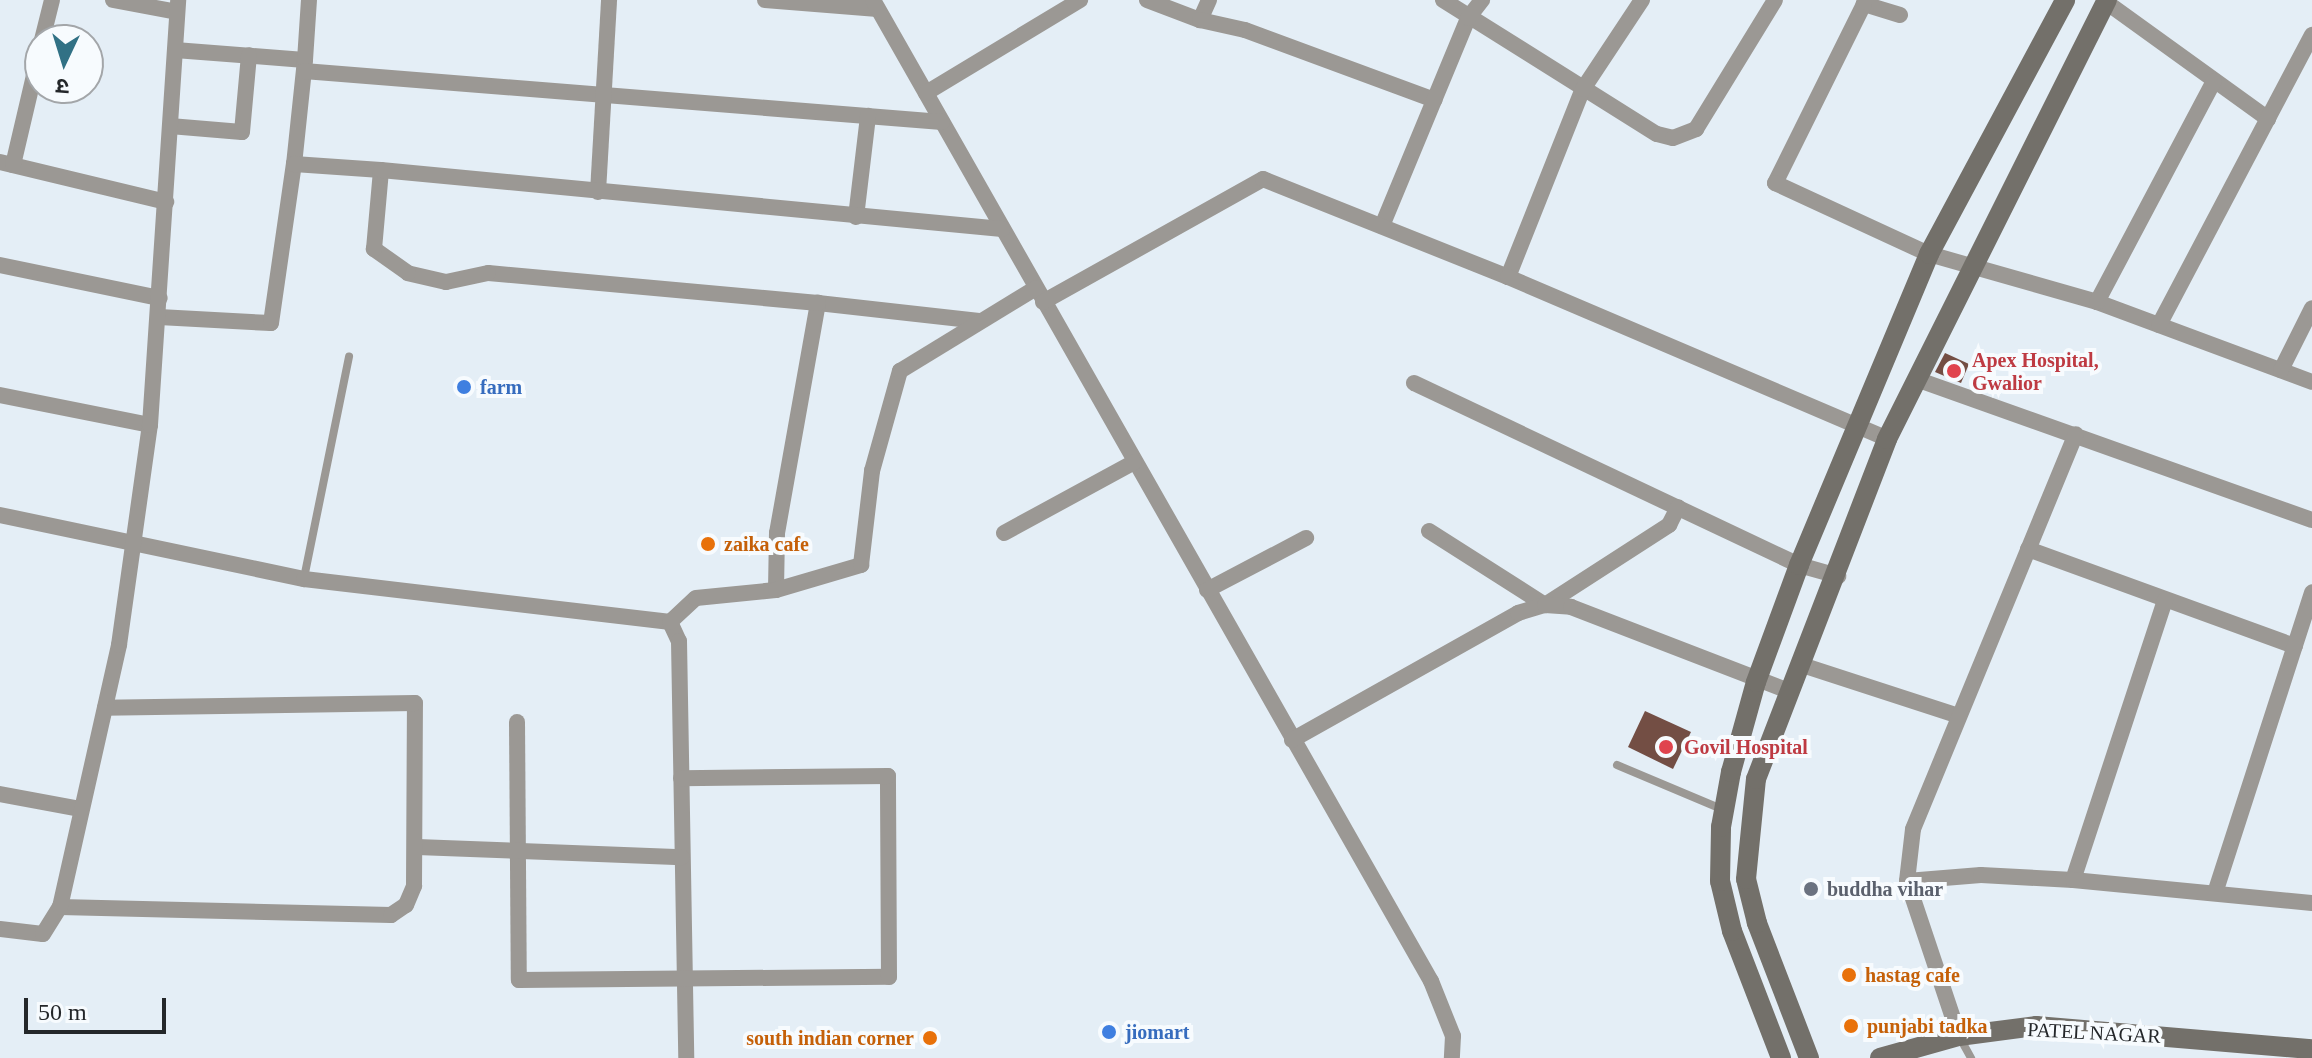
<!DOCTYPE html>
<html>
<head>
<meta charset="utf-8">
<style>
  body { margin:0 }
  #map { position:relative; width:2312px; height:1058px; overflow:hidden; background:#e4eef6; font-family:"Times New Roman","Noto Sans Devanagari",serif }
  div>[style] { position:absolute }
  .building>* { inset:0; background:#734e44 }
  .lane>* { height:8px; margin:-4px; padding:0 4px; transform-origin:4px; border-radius:4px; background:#9b9894 }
  .street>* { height:16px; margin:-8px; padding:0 8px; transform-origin:8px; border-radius:8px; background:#9b9894 }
  .secondary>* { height:20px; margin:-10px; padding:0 10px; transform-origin:10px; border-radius:10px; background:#73706a }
  .dots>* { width:22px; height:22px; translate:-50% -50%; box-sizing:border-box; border:4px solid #f7fbfe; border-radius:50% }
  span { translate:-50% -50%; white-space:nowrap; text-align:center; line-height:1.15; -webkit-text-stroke:8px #f7fbfe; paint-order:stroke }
  .health-label { font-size:20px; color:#be3a42; font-weight:700 }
  .left { translate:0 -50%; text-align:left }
  .shop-label { font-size:20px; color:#366cbe; font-weight:700 }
  .food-label { font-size:20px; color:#c56008; font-weight:700 }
  .right { translate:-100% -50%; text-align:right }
  .worship-label { font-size:20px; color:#5b616d; font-weight:700 }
  .street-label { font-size:20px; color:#24272a }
  .north { position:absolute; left:24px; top:24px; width:80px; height:80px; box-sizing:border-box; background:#f7fbfe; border:2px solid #a3a6a9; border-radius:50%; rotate:184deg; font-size:22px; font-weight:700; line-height:32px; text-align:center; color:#24272a }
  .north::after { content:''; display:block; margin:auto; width:28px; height:36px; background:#317185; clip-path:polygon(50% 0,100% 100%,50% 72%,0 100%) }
  .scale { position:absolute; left:24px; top:998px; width:142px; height:36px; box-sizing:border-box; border:4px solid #24272a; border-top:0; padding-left:10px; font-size:24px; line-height:28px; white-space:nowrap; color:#24272a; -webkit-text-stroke:6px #f7fbfe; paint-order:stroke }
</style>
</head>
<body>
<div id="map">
  <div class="building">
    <i style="clip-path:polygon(1945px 353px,1969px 364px,1961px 383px,1935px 372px)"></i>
    <i style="clip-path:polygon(1645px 711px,1691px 732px,1673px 769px,1628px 747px)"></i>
  </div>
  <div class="lane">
    <i style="left:304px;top:578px;width:226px;rotate:-78.5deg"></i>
    <i style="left:1617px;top:765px;width:116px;rotate:22.8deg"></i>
    <i style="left:1960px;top:1038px;width:23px;rotate:61deg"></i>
  </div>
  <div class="street">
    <i style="left:113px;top:0;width:65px;rotate:10.6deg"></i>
    <i style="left:765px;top:0;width:113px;rotate:4.6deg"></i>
    <i style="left:873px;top:0;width:1129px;rotate:60.37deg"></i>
    <i style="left:1431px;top:981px;width:59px;rotate:68.2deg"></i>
    <i style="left:1453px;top:1036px;width:22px;rotate:93deg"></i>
    <i style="left:1147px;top:0;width:57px;rotate:20.7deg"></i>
    <i style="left:1209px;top:0;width:22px;rotate:114deg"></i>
    <i style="left:1200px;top:20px;width:46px;rotate:12.5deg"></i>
    <i style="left:1245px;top:30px;width:202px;rotate:20.3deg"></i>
    <i style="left:1443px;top:0;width:252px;rotate:32.1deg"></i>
    <i style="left:1657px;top:134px;width:16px;rotate:14deg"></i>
    <i style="left:1673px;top:138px;width:25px;rotate:-21deg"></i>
    <i style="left:1696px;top:129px;width:151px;rotate:-58.5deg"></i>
    <i style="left:2106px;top:2px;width:200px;rotate:35.8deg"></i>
    <i style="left:1900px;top:15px;width:38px;rotate:-163deg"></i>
    <i style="left:1864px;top:4px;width:200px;rotate:116.4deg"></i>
    <i style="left:1775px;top:183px;width:170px;rotate:24.8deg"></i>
    <i style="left:1929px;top:254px;width:175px;rotate:15.9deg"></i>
    <i style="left:2097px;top:302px;width:229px;rotate:20.4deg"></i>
    <i style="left:42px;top:40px;width:41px;rotate:-76deg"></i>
    <i style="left:175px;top:50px;width:130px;rotate:4.4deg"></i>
    <i style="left:305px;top:60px;width:105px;rotate:96deg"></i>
    <i style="left:305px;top:60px;width:60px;rotate:-86.2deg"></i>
    <i style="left:304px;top:71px;width:640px;rotate:4.57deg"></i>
    <i style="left:926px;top:93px;width:180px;rotate:-31.1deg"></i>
    <i style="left:170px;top:126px;width:72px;rotate:4.8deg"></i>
    <i style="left:242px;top:132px;width:77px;rotate:-84.8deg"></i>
    <i style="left:0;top:162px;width:171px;rotate:13.5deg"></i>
    <i style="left:13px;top:165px;width:118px;rotate:-76.8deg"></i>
    <i style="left:598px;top:192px;width:192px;rotate:-86.7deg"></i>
    <i style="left:856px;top:217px;width:102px;rotate:-83.2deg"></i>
    <i style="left:1382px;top:226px;width:225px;rotate:-67.5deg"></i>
    <i style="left:1468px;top:18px;width:23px;rotate:-52deg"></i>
    <i style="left:0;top:265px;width:163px;rotate:11.7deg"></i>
    <i style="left:1508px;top:277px;width:202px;rotate:-68.3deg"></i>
    <i style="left:1583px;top:89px;width:107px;rotate:-56.5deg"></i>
    <i style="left:1043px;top:302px;width:252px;rotate:-29.2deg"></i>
    <i style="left:1263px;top:179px;width:264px;rotate:21.8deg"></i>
    <i style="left:1508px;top:277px;width:412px;rotate:23.1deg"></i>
    <i style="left:2097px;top:302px;width:250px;rotate:-62.1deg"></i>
    <i style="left:818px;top:303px;width:162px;rotate:6.4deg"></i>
    <i style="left:159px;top:317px;width:112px;rotate:3.1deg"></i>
    <i style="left:271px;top:323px;width:161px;rotate:-81.8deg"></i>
    <i style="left:294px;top:164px;width:87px;rotate:3.9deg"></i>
    <i style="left:2159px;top:325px;width:328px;rotate:-62.2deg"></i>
    <i style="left:2281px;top:370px;width:69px;rotate:-63.4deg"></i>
    <i style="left:1916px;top:379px;width:420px;rotate:19.6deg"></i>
    <i style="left:1414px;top:383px;width:426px;rotate:25.3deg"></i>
    <i style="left:1799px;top:565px;width:41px;rotate:15.8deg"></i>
    <i style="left:0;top:395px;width:153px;rotate:11.3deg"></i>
    <i style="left:0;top:515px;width:311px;rotate:11.9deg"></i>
    <i style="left:304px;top:579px;width:369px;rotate:6.7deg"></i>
    <i style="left:670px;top:622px;width:21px;rotate:65deg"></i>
    <i style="left:679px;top:641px;width:417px;rotate:89deg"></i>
    <i style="left:1429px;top:531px;width:138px;rotate:32.5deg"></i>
    <i style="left:1545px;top:605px;width:148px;rotate:-32.8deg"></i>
    <i style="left:1669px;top:525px;width:20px;rotate:-63deg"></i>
    <i style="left:1004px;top:533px;width:148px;rotate:-28.6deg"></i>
    <i style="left:2028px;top:549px;width:284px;rotate:20deg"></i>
    <i style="left:776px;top:590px;width:57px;rotate:-89deg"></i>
    <i style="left:777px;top:533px;width:234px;rotate:-79.9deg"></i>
    <i style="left:818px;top:303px;width:331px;rotate:-174.8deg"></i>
    <i style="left:488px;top:273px;width:43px;rotate:167.9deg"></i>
    <i style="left:446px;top:282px;width:39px;rotate:-167deg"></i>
    <i style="left:408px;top:273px;width:42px;rotate:-144.8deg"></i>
    <i style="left:374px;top:249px;width:79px;rotate:-84.9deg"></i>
    <i style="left:381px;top:170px;width:624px;rotate:5.43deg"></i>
    <i style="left:1207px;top:590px;width:112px;rotate:-27.7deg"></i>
    <i style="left:670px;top:622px;width:35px;rotate:-43deg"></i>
    <i style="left:696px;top:598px;width:80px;rotate:-5.7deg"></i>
    <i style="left:776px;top:590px;width:89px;rotate:-16.4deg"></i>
    <i style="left:861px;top:565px;width:95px;rotate:-83.3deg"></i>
    <i style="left:872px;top:471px;width:104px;rotate:-74.4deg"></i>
    <i style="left:900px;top:371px;width:159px;rotate:-31.4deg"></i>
    <i style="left:1802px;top:665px;width:165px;rotate:18deg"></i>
    <i style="left:517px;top:722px;width:258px;rotate:89.6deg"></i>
    <i style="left:519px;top:980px;width:370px;rotate:-0.5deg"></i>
    <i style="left:889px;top:977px;width:201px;rotate:-90.3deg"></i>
    <i style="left:888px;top:776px;width:207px;rotate:179.4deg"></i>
    <i style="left:1292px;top:740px;width:259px;rotate:-29.3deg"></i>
    <i style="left:1518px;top:613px;width:28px;rotate:-17deg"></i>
    <i style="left:1545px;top:605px;width:26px;rotate:4deg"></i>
    <i style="left:1571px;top:607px;width:236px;rotate:21.1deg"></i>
    <i style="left:0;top:794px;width:81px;rotate:10.6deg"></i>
    <i style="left:417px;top:847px;width:265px;rotate:2.2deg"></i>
    <i style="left:2073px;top:880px;width:295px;rotate:-71.8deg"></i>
    <i style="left:1907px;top:881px;width:52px;rotate:-83.4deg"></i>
    <i style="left:1913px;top:829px;width:427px;rotate:-67.6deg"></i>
    <i style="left:2215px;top:893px;width:316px;rotate:-72.1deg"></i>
    <i style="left:60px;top:907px;width:331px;rotate:1.4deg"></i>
    <i style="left:391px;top:915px;width:18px;rotate:-34deg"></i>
    <i style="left:406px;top:905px;width:21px;rotate:-67deg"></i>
    <i style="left:414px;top:886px;width:183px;rotate:-89.7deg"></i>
    <i style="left:415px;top:703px;width:310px;rotate:179.1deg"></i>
    <i style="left:0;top:929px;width:43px;rotate:6.6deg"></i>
    <i style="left:43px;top:934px;width:32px;rotate:-58deg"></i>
    <i style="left:60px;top:907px;width:269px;rotate:-77.3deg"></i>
    <i style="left:119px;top:645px;width:222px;rotate:-82deg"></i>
    <i style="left:150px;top:425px;width:426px;rotate:-86.2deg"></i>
    <i style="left:1959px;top:1036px;width:163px;rotate:-108.5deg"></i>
    <i style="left:1907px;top:881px;width:74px;rotate:-4.6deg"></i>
    <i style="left:1981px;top:875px;width:92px;rotate:3.1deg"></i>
    <i style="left:2073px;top:880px;width:240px;rotate:5.5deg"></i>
  </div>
  <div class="secondary">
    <i style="left:1781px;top:1058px;width:136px;rotate:-111.1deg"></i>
    <i style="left:1732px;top:931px;width:51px;rotate:-103.5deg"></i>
    <i style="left:1720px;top:881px;width:54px;rotate:-88.9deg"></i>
    <i style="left:1721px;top:827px;width:56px;rotate:-79.7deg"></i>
    <i style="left:1731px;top:772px;width:93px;rotate:-74.5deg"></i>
    <i style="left:1756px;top:682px;width:125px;rotate:-69.8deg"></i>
    <i style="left:1799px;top:565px;width:337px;rotate:-67.3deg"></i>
    <i style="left:1929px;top:254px;width:288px;rotate:-61.8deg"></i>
    <i style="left:1809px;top:1058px;width:145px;rotate:-111.1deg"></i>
    <i style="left:1757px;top:923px;width:45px;rotate:-104deg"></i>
    <i style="left:1746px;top:879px;width:100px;rotate:-84.3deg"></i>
    <i style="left:1756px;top:779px;width:364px;rotate:-68.9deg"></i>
    <i style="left:1887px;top:439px;width:491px;rotate:-63.4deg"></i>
    <i style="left:1880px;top:1058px;width:82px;rotate:-15.6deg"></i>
    <i style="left:1959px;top:1036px;width:78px;rotate:-7.4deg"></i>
    <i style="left:2036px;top:1026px;width:277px;rotate:4.8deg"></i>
  </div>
  <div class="dots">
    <i style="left:1954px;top:371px;background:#e0444e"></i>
    <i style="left:464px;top:387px;background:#3f7fe0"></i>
    <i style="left:708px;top:544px;background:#e8710a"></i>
    <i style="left:1666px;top:747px;background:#e0444e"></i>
    <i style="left:1811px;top:889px;background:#6b7280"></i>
    <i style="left:1849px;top:975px;background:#e8710a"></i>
    <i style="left:1851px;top:1026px;background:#e8710a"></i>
    <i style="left:1109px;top:1032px;background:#3f7fe0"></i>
    <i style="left:930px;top:1038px;background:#e8710a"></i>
  </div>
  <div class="health-label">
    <span class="left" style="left:1972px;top:372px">Apex Hospital,<br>Gwalior</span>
    <span class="left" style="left:1684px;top:747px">Govil Hospital</span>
  </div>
  <div class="shop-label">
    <span class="left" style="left:480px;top:387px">farm</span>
    <span class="left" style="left:1125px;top:1032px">jiomart</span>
  </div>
  <div class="food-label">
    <span class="left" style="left:724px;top:544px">zaika cafe</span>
    <span class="left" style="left:1865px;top:975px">hastag cafe</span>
    <span class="left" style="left:1867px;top:1026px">punjabi tadka</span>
    <span class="right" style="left:914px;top:1038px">south indian corner</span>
  </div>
  <div class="worship-label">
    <span class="left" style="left:1827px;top:889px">buddha vihar</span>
  </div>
  <div class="street-label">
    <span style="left:2094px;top:1033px;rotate:3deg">PATEL NAGAR</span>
  </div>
  <div class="north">उ</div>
  <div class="scale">50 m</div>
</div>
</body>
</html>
